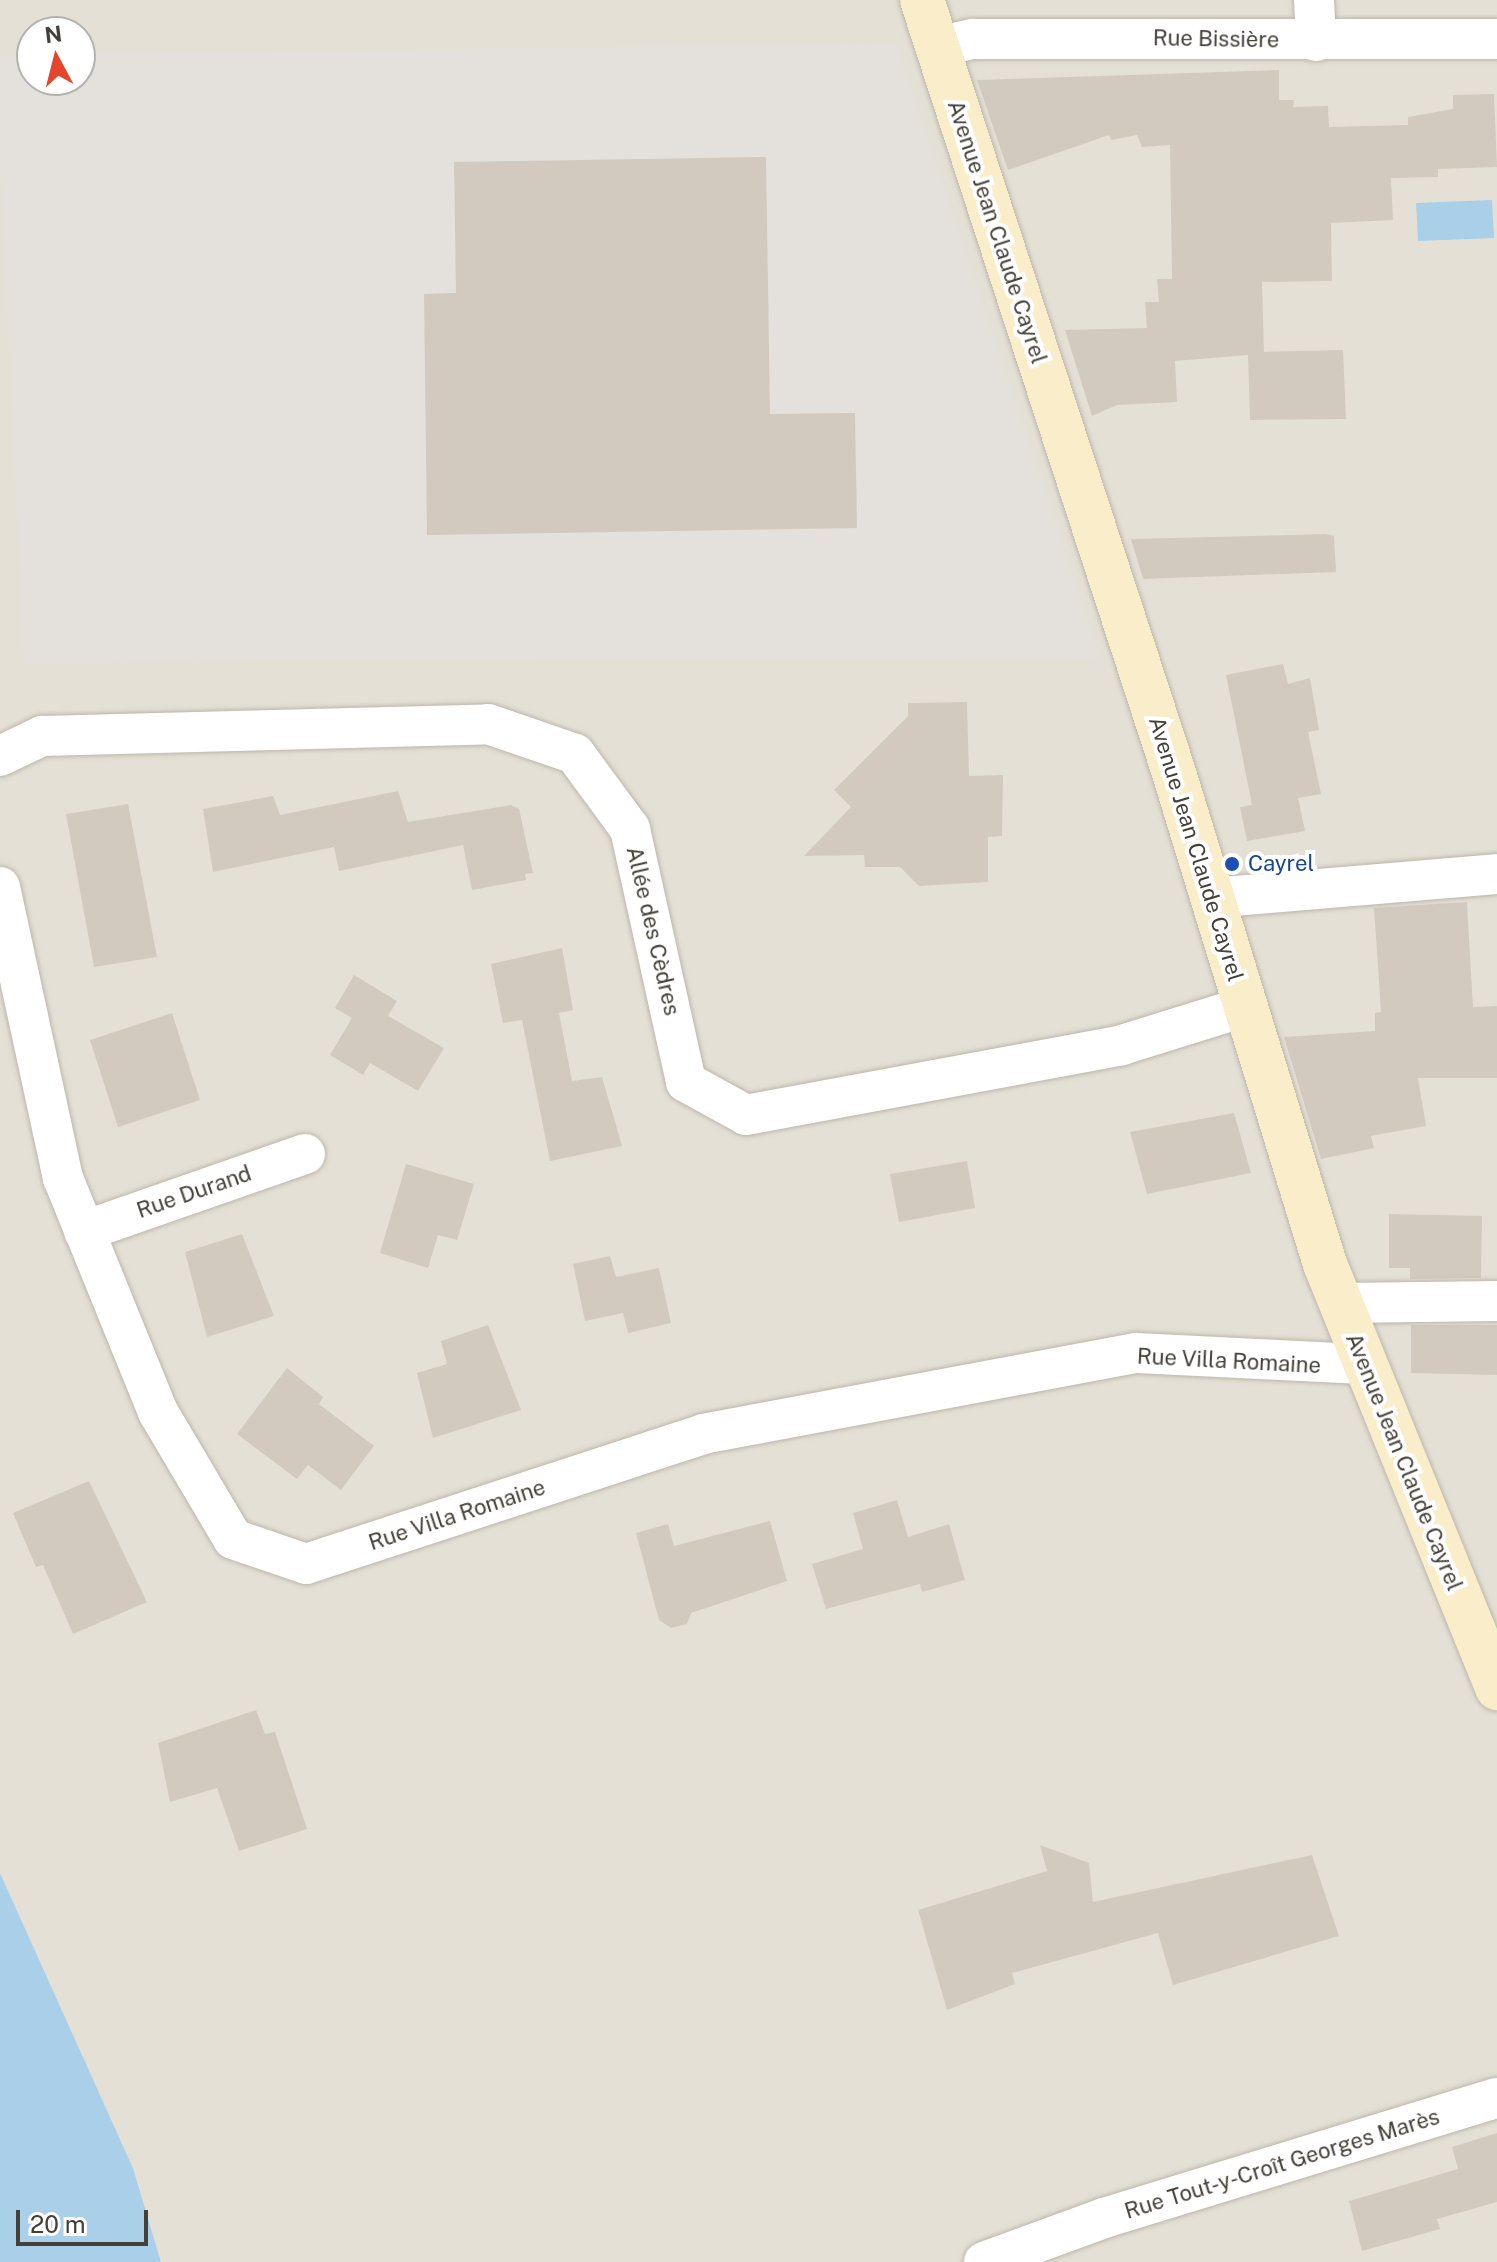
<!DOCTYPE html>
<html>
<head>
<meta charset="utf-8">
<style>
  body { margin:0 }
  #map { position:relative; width:1497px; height:2262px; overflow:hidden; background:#f2eee7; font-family:"Public Sans",sans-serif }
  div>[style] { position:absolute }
  .residential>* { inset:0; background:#e5e0d6 }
  .industrial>* { inset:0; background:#e4e0dc }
  .water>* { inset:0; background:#aacfe8 }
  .building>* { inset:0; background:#d2cabe }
  .roads { filter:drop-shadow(0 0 2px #bcb6ab) drop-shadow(0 0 2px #bcb6ab) }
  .street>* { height:40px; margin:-20px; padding:0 20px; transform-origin:20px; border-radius:20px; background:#fff }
  .secondary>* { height:44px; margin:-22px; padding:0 22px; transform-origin:22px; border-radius:22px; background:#f9edca }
  .dots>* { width:22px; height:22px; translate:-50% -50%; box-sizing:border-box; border:4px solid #fff; border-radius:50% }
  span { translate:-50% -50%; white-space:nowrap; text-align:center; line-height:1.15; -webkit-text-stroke:8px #fff; paint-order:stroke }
  .street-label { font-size:22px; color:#443f37 }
  .transit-label { font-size:22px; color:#164399 }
  .left { translate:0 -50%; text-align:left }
  .north { position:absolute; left:16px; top:16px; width:80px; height:80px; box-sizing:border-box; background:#fff; border:2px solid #b4b2af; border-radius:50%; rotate:353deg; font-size:22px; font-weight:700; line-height:32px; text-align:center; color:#443f37 }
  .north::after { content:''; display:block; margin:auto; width:28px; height:36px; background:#e3462d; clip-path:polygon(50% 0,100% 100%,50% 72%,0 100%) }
  .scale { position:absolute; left:16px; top:2210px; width:132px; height:36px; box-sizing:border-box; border:4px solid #443f37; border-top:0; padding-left:10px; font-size:24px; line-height:28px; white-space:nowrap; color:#443f37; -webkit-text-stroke:6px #fff; paint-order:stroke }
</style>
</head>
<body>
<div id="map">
  <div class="residential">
    <i style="clip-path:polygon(evenodd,0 0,1497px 0,1497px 2262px,161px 2262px,133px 2168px,0 1873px,0 0,32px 32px,80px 32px,80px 80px,32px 80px,32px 32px)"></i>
  </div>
  <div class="industrial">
    <i style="clip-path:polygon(896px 43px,1100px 658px,24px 663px,0 166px,0 55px,32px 54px,32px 80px,80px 80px,80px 54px)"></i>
  </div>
  <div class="water">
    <i style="clip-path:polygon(1492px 200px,1494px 238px,1418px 241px,1416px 203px)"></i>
    <i style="clip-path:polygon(0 1873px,133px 2168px,161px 2262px,0 2262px)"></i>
  </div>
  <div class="building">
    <i style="clip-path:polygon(1279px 70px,1279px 100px,1294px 100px,1293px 107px,1328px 106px,1329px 127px,1408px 125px,1408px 117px,1453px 109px,1453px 95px,1494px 94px,1497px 167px,1438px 169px,1438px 177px,1391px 178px,1393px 220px,1331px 223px,1332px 281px,1262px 282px,1264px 352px,1343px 350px,1346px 419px,1250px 420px,1248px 355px,1175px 361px,1177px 402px,1117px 405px,1092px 416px,1065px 330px,1147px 328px,1145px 302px,1159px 302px,1157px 279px,1172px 279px,1170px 145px,1142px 147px,1137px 135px,1111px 140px,1109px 135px,1008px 170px,977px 80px)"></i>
    <i style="clip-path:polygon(766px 157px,770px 414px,855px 413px,857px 528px,427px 535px,424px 294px,456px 293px,454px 162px)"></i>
    <i style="clip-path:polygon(1326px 534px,1334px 536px,1336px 572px,1143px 579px,1131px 539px)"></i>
    <i style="clip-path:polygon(1283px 664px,1288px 684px,1310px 678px,1319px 730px,1308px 732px,1321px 794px,1298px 798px,1305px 831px,1247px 841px,1240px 807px,1252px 805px,1226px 675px)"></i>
    <i style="clip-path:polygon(967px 702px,969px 776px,1003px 775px,1002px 836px,988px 837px,988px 882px,919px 886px,900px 867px,865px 867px,864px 855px,804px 856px,851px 807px,834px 790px,908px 716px,908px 703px)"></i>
    <i style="clip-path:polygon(398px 791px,408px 822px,511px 805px,519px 809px,533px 873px,525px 874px,526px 880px,472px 890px,463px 845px,339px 871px,334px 847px,213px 872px,203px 809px,273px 796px,280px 815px)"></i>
    <i style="clip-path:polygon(128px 804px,157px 957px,94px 967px,66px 814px)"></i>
    <i style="clip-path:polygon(1467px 902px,1473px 1007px,1497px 1006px,1497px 1078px,1418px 1078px,1426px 1126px,1371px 1136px,1374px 1148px,1321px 1159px,1284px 1037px,1375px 1031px,1375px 1013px,1381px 1012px,1374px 908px)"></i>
    <i style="clip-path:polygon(562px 948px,573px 1010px,559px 1013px,572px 1081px,602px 1077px,622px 1146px,550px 1161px,522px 1020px,503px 1023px,491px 964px)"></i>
    <i style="clip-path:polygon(354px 975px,397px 1001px,388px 1016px,444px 1048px,418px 1091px,370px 1063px,363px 1075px,330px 1055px,352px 1018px,335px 1008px)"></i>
    <i style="clip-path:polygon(172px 1013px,200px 1100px,118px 1127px,90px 1040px)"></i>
    <i style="clip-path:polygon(1234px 1113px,1251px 1173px,1147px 1194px,1130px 1132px)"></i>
    <i style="clip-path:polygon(967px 1161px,975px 1208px,899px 1222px,890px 1174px)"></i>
    <i style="clip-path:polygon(406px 1164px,474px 1184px,457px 1240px,438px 1235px,428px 1268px,380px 1253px)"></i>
    <i style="clip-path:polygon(1389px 1214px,1482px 1216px,1481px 1278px,1410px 1279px,1410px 1268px,1389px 1268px)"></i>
    <i style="clip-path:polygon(242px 1234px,274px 1316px,207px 1337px,185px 1252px)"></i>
    <i style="clip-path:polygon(610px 1256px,616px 1277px,659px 1268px,671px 1323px,628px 1333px,623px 1313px,585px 1321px,573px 1264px)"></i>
    <i style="clip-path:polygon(488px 1325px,521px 1410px,433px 1438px,417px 1373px,447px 1364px,441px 1341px)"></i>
    <i style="clip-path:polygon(1411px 1325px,1497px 1325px,1497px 1375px,1411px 1373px)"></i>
    <i style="clip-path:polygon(287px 1368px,323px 1397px,319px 1404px,374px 1446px,341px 1490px,308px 1465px,297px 1479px,237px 1434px)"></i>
    <i style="clip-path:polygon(89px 1481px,147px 1602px,73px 1634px,43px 1565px,36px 1567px,13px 1513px)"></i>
    <i style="clip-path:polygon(897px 1500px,908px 1537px,949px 1524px,965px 1580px,922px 1592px,920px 1584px,826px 1609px,812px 1564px,863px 1549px,853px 1513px)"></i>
    <i style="clip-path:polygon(770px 1521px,787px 1581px,691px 1613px,687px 1624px,671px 1628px,659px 1620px,636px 1533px,668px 1524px,674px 1546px)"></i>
    <i style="clip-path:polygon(256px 1710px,265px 1734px,275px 1732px,307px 1829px,239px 1851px,217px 1788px,170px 1802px,158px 1743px)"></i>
    <i style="clip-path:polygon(1040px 1845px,1089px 1863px,1093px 1902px,1312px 1855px,1339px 1936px,1173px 1985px,1158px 1933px,1012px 1973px,1015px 1984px,947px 2010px,918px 1910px,1047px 1871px)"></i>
    <i style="clip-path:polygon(1497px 2133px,1497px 2202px,1437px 2219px,1440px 2229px,1362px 2251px,1349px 2201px,1458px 2169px,1452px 2147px)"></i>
  </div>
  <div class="roads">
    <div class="street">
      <i style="left:1314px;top:0;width:41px;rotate:87.2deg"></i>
      <i style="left:937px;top:47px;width:37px;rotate:-13deg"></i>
      <i style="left:973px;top:39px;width:524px"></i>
      <i style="left:0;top:756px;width:47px;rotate:-25.5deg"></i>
      <i style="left:42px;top:736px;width:446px;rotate:-1.5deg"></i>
      <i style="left:488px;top:724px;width:92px;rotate:19deg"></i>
      <i style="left:575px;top:754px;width:93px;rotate:53.7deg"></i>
      <i style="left:630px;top:829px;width:259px;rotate:77.5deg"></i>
      <i style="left:686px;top:1082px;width:68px;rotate:28.8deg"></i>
      <i style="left:746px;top:1115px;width:382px;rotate:-10.5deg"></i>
      <i style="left:1122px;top:1045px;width:128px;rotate:-17.3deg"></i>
      <i style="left:0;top:887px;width:298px;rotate:77.8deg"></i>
      <i style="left:63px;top:1178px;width:253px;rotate:67.9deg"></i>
      <i style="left:158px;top:1412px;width:147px;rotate:59.4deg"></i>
      <i style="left:233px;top:1539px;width:77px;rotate:18.9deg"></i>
      <i style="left:306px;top:1564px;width:418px;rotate:-18.1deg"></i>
      <i style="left:703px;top:1434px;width:441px;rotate:-10.6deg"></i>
      <i style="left:1136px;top:1353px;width:228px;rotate:2.8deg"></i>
      <i style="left:1211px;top:898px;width:287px;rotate:-4.8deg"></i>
      <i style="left:84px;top:1231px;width:234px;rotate:-19.2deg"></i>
      <i style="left:1340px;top:1303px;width:157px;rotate:-0.7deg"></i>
      <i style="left:984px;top:2262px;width:128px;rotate:-20.1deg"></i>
      <i style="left:1104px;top:2218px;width:411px;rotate:-17deg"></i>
    </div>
    <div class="secondary">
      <i style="left:922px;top:0;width:813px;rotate:71.94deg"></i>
      <i style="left:1174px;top:773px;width:514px;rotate:72.91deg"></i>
      <i style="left:1325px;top:1264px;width:458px;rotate:67.9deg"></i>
    </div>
  </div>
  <div class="dots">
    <i style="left:1232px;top:864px;background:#1a4fb4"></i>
  </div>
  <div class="street-label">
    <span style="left:1216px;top:39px;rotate:1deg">Rue Bissière</span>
    <span style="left:997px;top:232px;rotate:72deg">Avenue Jean Claude Cayrel</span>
    <span style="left:1196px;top:849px;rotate:73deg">Avenue Jean Claude Cayrel</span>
    <span style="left:653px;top:931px;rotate:77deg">Allée des Cèdres</span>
    <span style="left:194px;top:1192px;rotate:-19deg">Rue Durand</span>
    <span style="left:1229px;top:1361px;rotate:3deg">Rue Villa Romaine</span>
    <span style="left:1404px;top:1462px;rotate:68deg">Avenue Jean Claude Cayrel</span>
    <span style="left:457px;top:1515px;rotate:-18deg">Rue Villa Romaine</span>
    <span style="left:1282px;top:2164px;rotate:-17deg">Rue Tout-y-Croît Georges Marès</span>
  </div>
  <div class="transit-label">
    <span class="left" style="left:1248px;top:864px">Cayrel</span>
  </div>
  <div class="north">N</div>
  <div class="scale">20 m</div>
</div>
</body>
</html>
